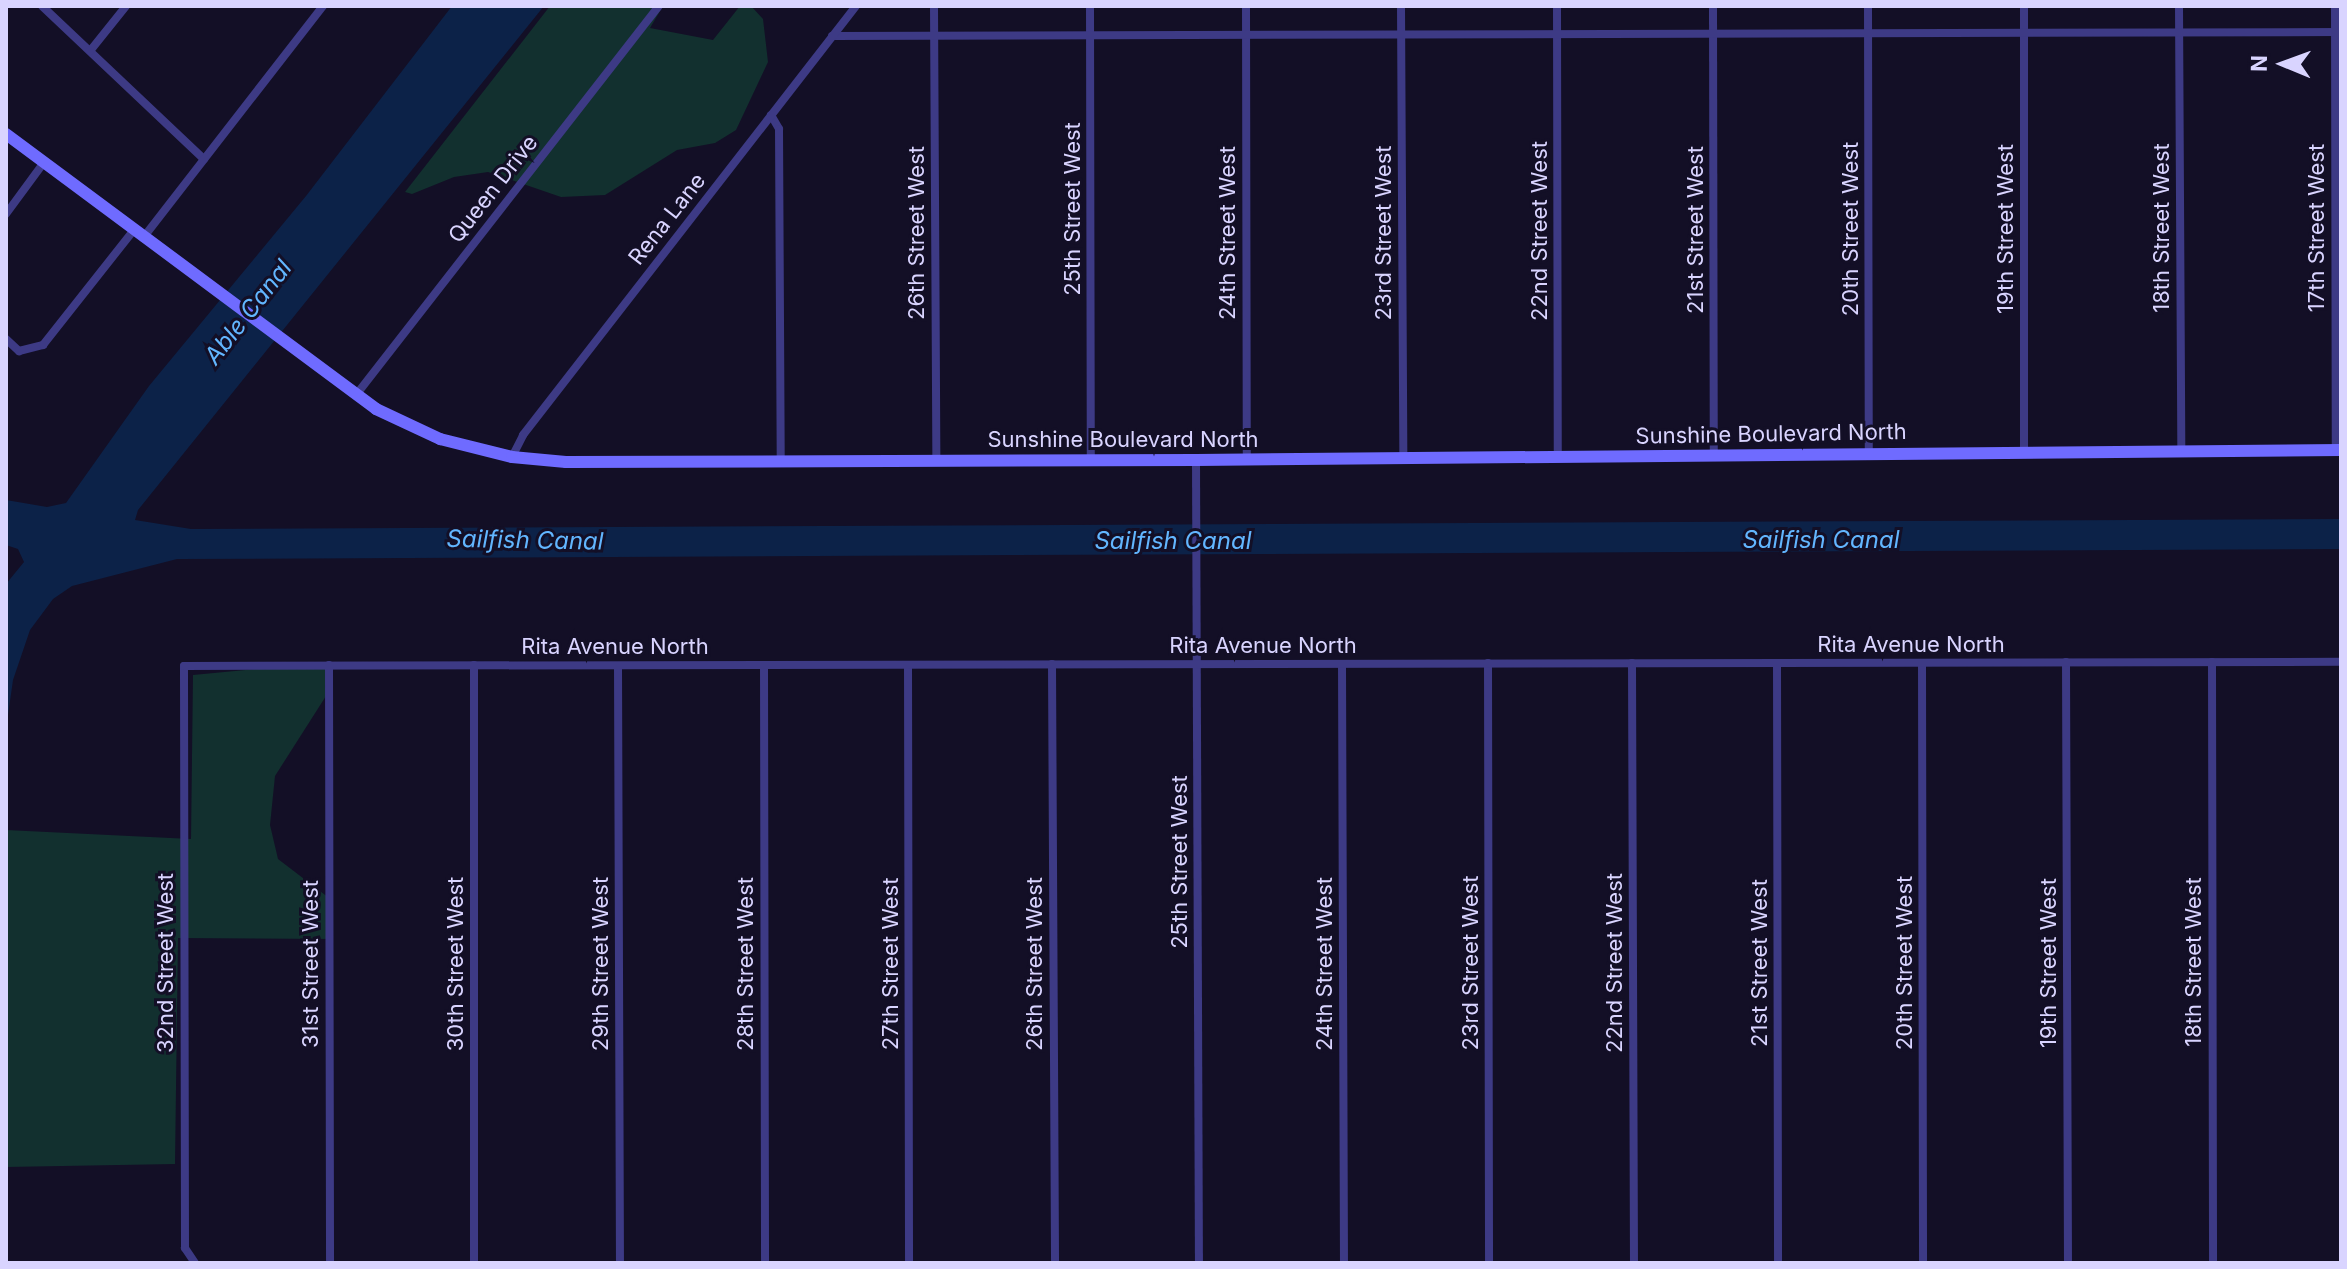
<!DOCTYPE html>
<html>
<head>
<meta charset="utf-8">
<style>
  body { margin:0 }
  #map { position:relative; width:2347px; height:1269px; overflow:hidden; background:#130f26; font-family:Inter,sans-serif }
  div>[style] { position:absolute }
  .green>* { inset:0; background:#12302f }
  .water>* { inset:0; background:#0c2248 }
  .street>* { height:8px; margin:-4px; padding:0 4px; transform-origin:4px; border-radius:4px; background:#3d3a85 }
  .secondary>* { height:12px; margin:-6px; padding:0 6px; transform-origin:6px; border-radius:6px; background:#6f6bff }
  span { translate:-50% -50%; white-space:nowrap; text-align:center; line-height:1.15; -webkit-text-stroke:6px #130f26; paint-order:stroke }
  .street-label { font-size:22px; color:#d9d4ff }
  .water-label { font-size:24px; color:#62b6ff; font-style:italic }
  .frame { position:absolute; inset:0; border:8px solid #d9d4ff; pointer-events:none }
  .north { position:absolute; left:2243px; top:24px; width:80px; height:80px; -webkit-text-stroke:6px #130f26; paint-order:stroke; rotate:271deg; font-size:22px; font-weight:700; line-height:32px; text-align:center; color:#d9d4ff }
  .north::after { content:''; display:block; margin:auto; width:28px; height:36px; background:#d9d4ff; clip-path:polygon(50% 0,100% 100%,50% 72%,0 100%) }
</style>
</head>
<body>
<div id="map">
  <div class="green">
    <i style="clip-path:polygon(550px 6px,663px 6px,650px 28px,713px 40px,740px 6px,751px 6px,763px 19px,768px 62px,736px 130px,715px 143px,677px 150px,605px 195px,561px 197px,488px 172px,454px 177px,412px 194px,405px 192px)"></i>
    <i style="clip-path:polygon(308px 664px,331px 665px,326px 696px,275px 776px,270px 825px,278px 859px,333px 901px,333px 939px,178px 938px,175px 1164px,6px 1167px,6px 830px,191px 839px,193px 675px)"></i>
  </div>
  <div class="water">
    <i style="clip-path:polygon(452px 6px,544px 6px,138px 510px,135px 520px,191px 529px,2341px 519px,2341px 549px,177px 559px,72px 586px,53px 599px,30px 630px,13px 680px,6px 729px,6px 584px,24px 562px,18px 549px,6px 545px,6px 500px,47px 507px,66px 503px,149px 386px,306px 196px)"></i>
  </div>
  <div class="street">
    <i style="left:42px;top:6px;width:223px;rotate:43.4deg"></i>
    <i style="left:934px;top:6px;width:455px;rotate:89.7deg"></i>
    <i style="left:1090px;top:6px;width:454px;rotate:89.9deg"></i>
    <i style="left:1246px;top:6px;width:454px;rotate:89.9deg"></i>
    <i style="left:1401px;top:6px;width:453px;rotate:89.7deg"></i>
    <i style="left:1557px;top:6px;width:451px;rotate:89.9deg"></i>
    <i style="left:1713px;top:6px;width:448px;rotate:89.9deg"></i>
    <i style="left:1868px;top:6px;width:446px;rotate:89.9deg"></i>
    <i style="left:2024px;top:6px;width:445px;rotate:90deg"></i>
    <i style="left:2179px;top:6px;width:445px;rotate:89.7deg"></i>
    <i style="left:2335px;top:6px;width:444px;rotate:89.9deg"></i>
    <i style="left:832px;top:36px;width:1509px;rotate:-0.15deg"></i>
    <i style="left:90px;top:51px;width:58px;rotate:-51.3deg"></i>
    <i style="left:771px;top:115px;width:16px;rotate:60deg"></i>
    <i style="left:779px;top:129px;width:332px;rotate:89.7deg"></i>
    <i style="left:6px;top:214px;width:61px;rotate:-53.7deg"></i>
    <i style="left:143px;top:238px;width:294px;rotate:-52.2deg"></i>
    <i style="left:6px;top:339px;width:18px;rotate:43deg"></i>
    <i style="left:19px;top:351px;width:25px;rotate:-14deg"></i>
    <i style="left:43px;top:345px;width:145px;rotate:-51.7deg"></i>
    <i style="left:356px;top:395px;width:493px;rotate:-52.1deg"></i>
    <i style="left:512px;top:457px;width:25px;rotate:-63deg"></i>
    <i style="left:523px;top:435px;width:543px;rotate:-52.18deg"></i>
    <i style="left:1196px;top:460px;width:803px;rotate:89.79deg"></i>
    <i style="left:2066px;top:662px;width:601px;rotate:89.81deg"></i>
    <i style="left:2212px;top:662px;width:601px;rotate:89.9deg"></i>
    <i style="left:1488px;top:663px;width:600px;rotate:89.9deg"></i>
    <i style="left:1632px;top:663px;width:600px;rotate:89.81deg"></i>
    <i style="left:1777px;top:663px;width:600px;rotate:89.9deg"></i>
    <i style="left:1922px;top:663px;width:600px;rotate:89.9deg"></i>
    <i style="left:1052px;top:664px;width:599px;rotate:89.71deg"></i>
    <i style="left:1342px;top:664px;width:599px;rotate:89.81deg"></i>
    <i style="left:329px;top:665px;width:598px;rotate:89.9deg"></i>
    <i style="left:474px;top:665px;width:598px;rotate:90deg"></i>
    <i style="left:764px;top:665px;width:598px;rotate:89.9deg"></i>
    <i style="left:908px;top:665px;width:598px;rotate:89.9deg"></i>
    <i style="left:618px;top:666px;width:597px;rotate:89.81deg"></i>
    <i style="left:195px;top:1263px;width:18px;rotate:-124deg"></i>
    <i style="left:185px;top:1248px;width:582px;rotate:-90.1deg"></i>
    <i style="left:184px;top:666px;width:2157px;rotate:-0.11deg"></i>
  </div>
  <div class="secondary">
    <i style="left:6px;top:134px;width:461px;rotate:36.6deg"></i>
    <i style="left:376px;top:409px;width:71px;rotate:25.1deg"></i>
    <i style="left:440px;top:439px;width:74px;rotate:14deg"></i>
    <i style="left:512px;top:457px;width:54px;rotate:5.3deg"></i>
    <i style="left:566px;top:462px;width:630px;rotate:-0.18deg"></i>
    <i style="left:1196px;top:460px;width:1145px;rotate:-0.5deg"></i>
  </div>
  <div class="street-label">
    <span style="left:493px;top:189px;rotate:-52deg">Queen Drive</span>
    <span style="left:1073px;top:209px;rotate:-90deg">25th Street West</span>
    <span style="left:667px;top:219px;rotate:-52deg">Rena Lane</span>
    <span style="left:2162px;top:228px;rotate:-90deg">18th Street West</span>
    <span style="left:2317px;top:228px;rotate:-90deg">17th Street West</span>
    <span style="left:1851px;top:229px;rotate:-90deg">20th Street West</span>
    <span style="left:2006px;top:229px;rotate:-90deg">19th Street West</span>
    <span style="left:1696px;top:230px;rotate:-90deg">21st Street West</span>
    <span style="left:1540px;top:231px;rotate:-90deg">22nd Street West</span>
    <span style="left:917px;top:233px;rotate:-90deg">26th Street West</span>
    <span style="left:1228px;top:233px;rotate:-90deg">24th Street West</span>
    <span style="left:1384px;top:233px;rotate:-90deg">23rd Street West</span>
    <span style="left:1771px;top:434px;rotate:-1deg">Sunshine Boulevard North</span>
    <span style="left:1123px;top:440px">Sunshine Boulevard North</span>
    <span style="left:1911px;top:645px">Rita Avenue North</span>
    <span style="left:1263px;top:646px">Rita Avenue North</span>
    <span style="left:615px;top:647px">Rita Avenue North</span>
    <span style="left:1180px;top:862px;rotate:-90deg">25th Street West</span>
    <span style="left:2194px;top:962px;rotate:-90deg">18th Street West</span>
    <span style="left:166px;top:963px;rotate:-90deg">32nd Street West</span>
    <span style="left:1471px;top:963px;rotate:-90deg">23rd Street West</span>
    <span style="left:1615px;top:963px;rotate:-90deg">22nd Street West</span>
    <span style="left:1760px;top:963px;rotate:-90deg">21st Street West</span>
    <span style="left:1905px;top:963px;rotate:-90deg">20th Street West</span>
    <span style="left:2049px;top:963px;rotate:-90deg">19th Street West</span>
    <span style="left:311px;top:964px;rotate:-90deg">31st Street West</span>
    <span style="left:456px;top:964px;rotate:-90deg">30th Street West</span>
    <span style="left:601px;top:964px;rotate:-90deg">29th Street West</span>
    <span style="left:746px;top:964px;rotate:-90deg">28th Street West</span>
    <span style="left:891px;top:964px;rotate:-90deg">27th Street West</span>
    <span style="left:1035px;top:964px;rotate:-90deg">26th Street West</span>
    <span style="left:1325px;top:964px;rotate:-90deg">24th Street West</span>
  </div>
  <div class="water-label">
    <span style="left:248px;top:312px;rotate:-52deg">Able Canal</span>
    <span style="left:525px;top:540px;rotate:1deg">Sailfish Canal</span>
    <span style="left:1821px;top:540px">Sailfish Canal</span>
    <span style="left:1173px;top:541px">Sailfish Canal</span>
  </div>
  <div class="frame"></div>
  <div class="north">N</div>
</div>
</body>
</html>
